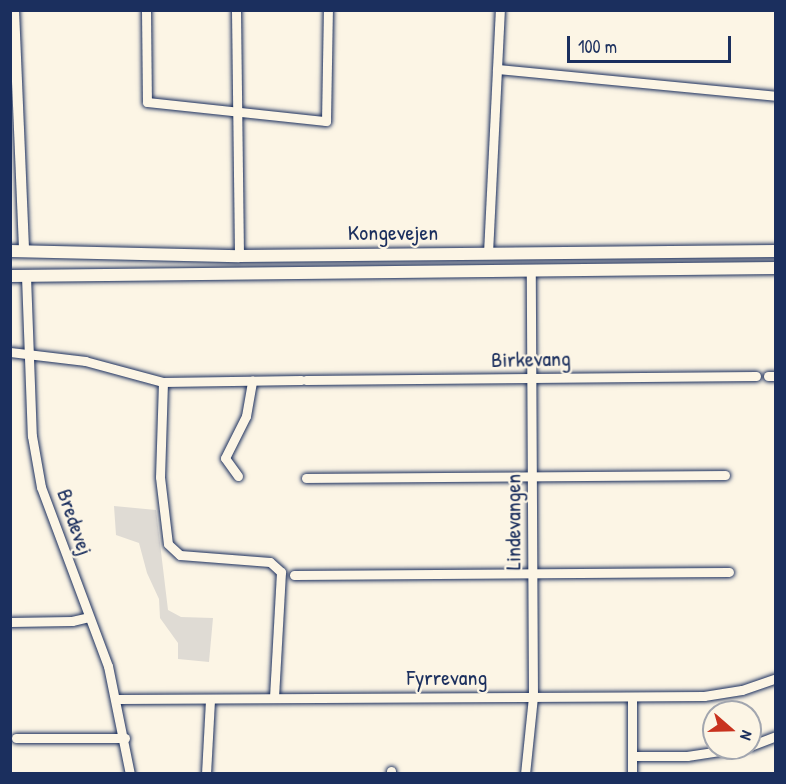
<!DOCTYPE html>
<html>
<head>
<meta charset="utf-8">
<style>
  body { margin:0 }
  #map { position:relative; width:786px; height:784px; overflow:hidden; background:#fcf5e5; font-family:"Patrick Hand",sans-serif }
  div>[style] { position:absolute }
  .green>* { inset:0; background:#dfdbd4 }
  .roads { filter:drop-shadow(0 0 2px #1b2f5e) drop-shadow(0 0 2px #1b2f5e) }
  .minor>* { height:9px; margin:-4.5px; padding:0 4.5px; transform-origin:4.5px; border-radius:4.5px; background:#fcf5e5 }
  .tertiary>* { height:10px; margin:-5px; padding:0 5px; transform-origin:5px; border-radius:5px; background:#fcf5e5 }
  .secondary>* { height:12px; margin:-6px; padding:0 6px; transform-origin:6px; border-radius:6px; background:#fcf5e5 }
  span { translate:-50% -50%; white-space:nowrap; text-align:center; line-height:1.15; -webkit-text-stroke:4.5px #fcf5e5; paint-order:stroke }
  .street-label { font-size:22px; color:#1b2f5e }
  .frame { position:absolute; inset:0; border:12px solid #1b2f5e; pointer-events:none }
  .north { position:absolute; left:702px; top:700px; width:60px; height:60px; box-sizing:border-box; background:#fcf5e5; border:2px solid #a2a6af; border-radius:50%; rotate:110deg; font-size:16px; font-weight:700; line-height:24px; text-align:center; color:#1b2f5e }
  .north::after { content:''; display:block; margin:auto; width:21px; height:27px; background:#c8321e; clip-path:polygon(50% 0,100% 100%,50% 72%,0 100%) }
  .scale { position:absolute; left:567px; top:36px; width:164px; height:27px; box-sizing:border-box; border:3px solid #1b2f5e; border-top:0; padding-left:8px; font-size:18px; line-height:21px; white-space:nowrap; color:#1b2f5e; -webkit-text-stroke:4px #fcf5e5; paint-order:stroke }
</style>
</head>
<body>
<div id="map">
  <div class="green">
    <i style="clip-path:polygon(114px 506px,156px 510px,168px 610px,181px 617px,213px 618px,209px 662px,178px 659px,178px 643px,160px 618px,159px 599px,147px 573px,139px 543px,116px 535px)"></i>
  </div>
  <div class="roads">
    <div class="minor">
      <i style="left:146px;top:10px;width:92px;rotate:89.4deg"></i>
      <i style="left:147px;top:102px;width:180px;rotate:6.1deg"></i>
      <i style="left:326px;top:121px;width:111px;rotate:-89deg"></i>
      <i style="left:236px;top:10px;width:246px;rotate:89.3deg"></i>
      <i style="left:497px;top:69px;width:280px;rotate:5.5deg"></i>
      <i style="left:488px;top:253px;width:243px;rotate:-87.2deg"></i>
      <i style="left:26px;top:276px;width:160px;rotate:87.9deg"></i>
      <i style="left:32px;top:436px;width:52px;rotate:80deg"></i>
      <i style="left:41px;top:487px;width:191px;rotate:69.5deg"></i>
      <i style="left:108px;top:666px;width:110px;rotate:78.5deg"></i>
      <i style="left:10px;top:352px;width:76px;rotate:6.8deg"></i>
      <i style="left:85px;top:361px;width:81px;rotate:15.1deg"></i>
      <i style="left:163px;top:382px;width:138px;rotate:-0.8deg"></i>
      <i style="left:768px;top:376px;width:8px"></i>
      <i style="left:306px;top:380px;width:450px;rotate:-0.5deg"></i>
      <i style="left:163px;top:382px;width:95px;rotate:91.8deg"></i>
      <i style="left:160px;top:477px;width:67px;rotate:83.2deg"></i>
      <i style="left:168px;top:544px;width:16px;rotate:43deg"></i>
      <i style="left:180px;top:555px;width:90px;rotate:4.4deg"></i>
      <i style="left:270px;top:562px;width:15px;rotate:42deg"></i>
      <i style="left:281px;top:572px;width:126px;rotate:93.2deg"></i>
      <i style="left:238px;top:476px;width:22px;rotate:-126deg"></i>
      <i style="left:225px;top:458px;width:47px;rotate:-63.4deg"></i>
      <i style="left:246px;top:416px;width:36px;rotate:-80deg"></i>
      <i style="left:306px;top:478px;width:419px;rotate:-0.4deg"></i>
      <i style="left:294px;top:575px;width:435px;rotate:-0.4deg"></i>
      <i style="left:10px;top:622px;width:62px;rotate:-0.9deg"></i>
      <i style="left:72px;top:621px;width:17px;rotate:-13deg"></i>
      <i style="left:117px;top:699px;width:587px;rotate:-0.29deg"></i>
      <i style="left:704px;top:696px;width:38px;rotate:-9deg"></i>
      <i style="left:742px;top:690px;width:36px;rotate:-19deg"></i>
      <i style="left:16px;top:738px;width:109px"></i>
      <i style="left:750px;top:746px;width:28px;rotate:-21deg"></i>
      <i style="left:632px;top:756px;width:55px"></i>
      <i style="left:687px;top:756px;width:54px;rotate:-8.6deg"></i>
      <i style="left:391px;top:771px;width:3px;rotate:90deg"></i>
      <i style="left:206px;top:774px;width:74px;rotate:-86.9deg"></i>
      <i style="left:525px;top:774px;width:77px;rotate:-84.1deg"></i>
      <i style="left:533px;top:697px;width:428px;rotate:-90.3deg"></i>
      <i style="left:632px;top:774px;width:77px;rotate:-90deg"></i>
    </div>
    <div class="tertiary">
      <i style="left:14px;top:10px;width:241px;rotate:87.6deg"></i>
    </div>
    <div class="secondary">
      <i style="left:10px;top:251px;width:229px;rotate:1.3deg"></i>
      <i style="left:239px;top:256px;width:537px;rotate:-0.53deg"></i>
      <i style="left:10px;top:276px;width:766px;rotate:-0.6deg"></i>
    </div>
  </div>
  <div class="street-label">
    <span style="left:393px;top:233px">Kongevejen</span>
    <span style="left:531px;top:359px;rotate:-1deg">Birkevang</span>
    <span style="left:75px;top:522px;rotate:71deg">Bredevej</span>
    <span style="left:513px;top:522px;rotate:-90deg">Lindevangen</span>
    <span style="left:447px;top:678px">Fyrrevang</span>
  </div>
  <div class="frame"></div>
  <div class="north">N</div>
  <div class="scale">100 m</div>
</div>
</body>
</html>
